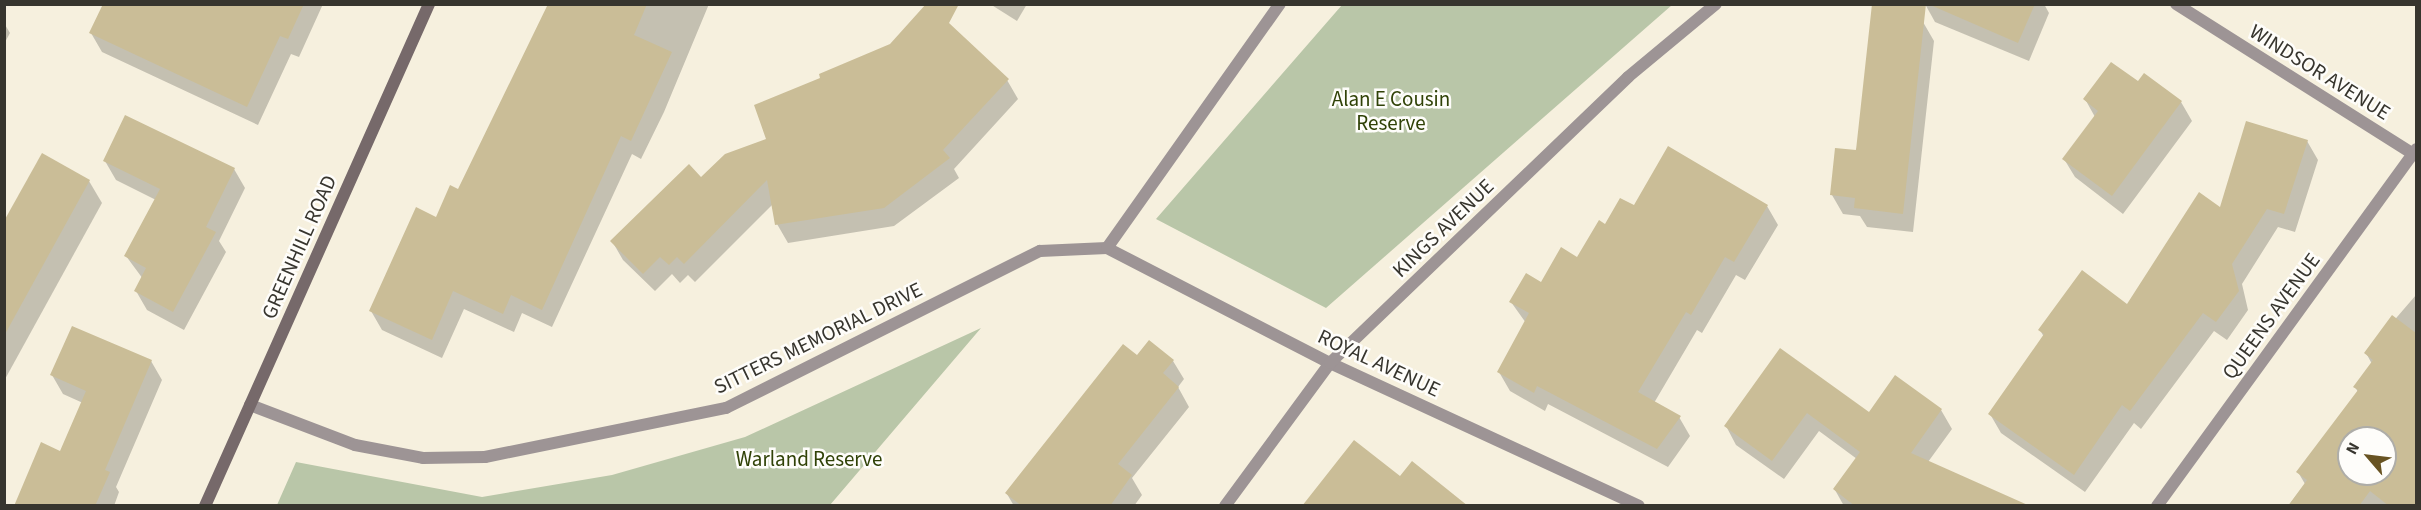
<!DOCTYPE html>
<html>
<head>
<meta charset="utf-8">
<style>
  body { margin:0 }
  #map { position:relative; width:2421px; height:510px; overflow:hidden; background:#f6f0de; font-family:"Source Sans 3",sans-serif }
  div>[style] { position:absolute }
  .green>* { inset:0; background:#b9c6a8 }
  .shadow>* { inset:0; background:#0003 }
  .building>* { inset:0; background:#cabd97 }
  .minor>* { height:12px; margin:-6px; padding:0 6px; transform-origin:6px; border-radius:6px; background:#9d9495 }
  .secondary>* { height:12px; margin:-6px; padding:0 6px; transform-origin:6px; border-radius:6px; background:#76696a }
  span { translate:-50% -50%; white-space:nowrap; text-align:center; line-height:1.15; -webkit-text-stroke:5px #fefdfa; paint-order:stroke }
  .street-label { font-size:21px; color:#37352e }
  .park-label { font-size:21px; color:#304207 }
  .frame { position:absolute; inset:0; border:6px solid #37352e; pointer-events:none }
  .north { position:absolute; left:2337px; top:426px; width:60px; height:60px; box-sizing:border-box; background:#fefdfa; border:2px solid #aeada8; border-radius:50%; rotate:298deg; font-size:16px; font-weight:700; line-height:24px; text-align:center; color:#37352e }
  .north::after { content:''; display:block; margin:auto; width:21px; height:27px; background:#685322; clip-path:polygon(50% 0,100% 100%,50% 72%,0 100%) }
</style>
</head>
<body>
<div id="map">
  <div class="green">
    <i style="clip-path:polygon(1342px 5px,1342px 4px,1672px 5px,1326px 308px,1156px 219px)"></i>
    <i style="clip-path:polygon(981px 328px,830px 505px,277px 505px,296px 462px,482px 497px,612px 475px,745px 437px)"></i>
  </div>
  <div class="shadow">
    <i style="clip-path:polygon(189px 4px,323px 4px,299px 57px,291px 54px,258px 125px,102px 52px,91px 33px)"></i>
    <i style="clip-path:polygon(579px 4px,709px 4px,664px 112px,641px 159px,632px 154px,552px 327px,522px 313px,514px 332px,464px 309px,442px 358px,382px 330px,371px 311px,459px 191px)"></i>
    <i style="clip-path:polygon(990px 4px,1027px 4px,1017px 21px)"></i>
    <i style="clip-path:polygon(1925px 4px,2044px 4px,2049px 13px,2029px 61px,1935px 22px)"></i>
    <i style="clip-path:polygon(1923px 22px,1934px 41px,1913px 232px,1867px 227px,1860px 216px,1843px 214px,1832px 195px)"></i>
    <i style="clip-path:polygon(4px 23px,10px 33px,4px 44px)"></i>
    <i style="clip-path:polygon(1007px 80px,1018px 99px,954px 169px,959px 178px,894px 226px,788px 243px,777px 224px,773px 204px,695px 282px,688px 275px,680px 283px,672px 274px,655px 291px,623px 260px,612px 241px,701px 179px)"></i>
    <i style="clip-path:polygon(2138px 84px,2181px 102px,2192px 121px,2123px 214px,2075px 177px,2064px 159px,2095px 117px,2085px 99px)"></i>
    <i style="clip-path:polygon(2307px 141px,2318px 160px,2295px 232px,2278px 227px,2242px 284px,2248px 310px,2227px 340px,2214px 331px,2141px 429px,2134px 423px,2085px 492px,2001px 433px,1990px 414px,2044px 337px,2040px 330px,2128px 306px,2221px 209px)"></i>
    <i style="clip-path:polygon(105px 161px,234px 169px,245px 188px,219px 241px,226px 252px,184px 330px,147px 310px,136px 291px,143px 279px,126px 256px,156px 200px,116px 180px)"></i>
    <i style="clip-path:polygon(89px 181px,102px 203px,4px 381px,4px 221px)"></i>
    <i style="clip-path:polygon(1767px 206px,1778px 225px,1745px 280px,1736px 275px,1702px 333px,1697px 330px,1654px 403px,1679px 417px,1690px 436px,1668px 467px,1548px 404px,1545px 411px,1510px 391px,1499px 372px,1526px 323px,1511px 302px,1578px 259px,1605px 226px,1634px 207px)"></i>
    <i style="clip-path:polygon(evenodd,2416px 295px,2416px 506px,2288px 506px,2305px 484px,2298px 472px,2358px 392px,2355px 387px,2372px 364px,2366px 353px,2416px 295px,2349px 438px,2385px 438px,2385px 474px,2349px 474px,2349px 438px)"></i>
    <i style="clip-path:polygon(1781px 351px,1869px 414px,1896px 378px,1941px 410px,1952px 429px,1928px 462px,2026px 506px,1844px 506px,1835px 490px,1857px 459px,1819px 431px,1784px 479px,1736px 445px,1726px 426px)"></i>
    <i style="clip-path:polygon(1137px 357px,1173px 361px,1184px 379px,1178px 387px,1189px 407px,1132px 478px,1142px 495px,1134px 506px,1014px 506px,1007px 494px)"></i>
    <i style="clip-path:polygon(151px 361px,162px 380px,116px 487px,119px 492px,114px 506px,15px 506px,61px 453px,83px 403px,63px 394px,52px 375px)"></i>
  </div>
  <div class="building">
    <i style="clip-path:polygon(103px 4px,304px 4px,288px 39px,280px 36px,247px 107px,89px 33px)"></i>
    <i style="clip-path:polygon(548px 4px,647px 4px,634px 35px,672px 52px,631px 141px,621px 136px,542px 310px,511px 295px,503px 314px,453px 291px,432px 340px,369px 311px,416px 207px,436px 217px,450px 185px,458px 189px)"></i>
    <i style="clip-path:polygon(926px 4px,959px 4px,949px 23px,1009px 79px,943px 150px,950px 158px,884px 208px,775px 225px,767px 180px,684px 264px,677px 257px,669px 265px,660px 257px,643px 274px,610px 241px,689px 164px,701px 177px,725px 154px,766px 139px,754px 105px,820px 78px,819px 74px,890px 44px)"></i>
    <i style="clip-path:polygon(1872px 4px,1926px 4px,1903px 214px,1854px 208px,1855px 198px,1830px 195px,1835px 148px,1856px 150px)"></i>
    <i style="clip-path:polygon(1928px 4px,2035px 4px,2018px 43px)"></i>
    <i style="clip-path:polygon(2111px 62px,2138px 81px,2144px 73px,2182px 101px,2112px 196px,2062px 159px,2098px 111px,2083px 99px)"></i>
    <i style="clip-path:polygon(125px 115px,235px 168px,206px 227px,216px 232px,173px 312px,134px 291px,146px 268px,124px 256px,160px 189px,103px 161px)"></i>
    <i style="clip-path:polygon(2246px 121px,2308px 140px,2284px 214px,2267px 209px,2232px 264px,2239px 291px,2216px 322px,2203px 313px,2130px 411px,2122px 405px,2074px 475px,1988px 414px,2044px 334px,2038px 330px,2082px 270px,2127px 304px,2199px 192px,2220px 207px)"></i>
    <i style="clip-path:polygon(1668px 146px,1768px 205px,1734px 262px,1725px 257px,1691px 315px,1686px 312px,1638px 392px,1681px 416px,1657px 449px,1537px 386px,1534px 393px,1497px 372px,1529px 313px,1509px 302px,1526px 273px,1541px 282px,1561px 247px,1577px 257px,1599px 220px,1605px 224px,1620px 198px,1634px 205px)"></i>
    <i style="clip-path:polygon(42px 153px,90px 180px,4px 336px,4px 221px)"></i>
    <i style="clip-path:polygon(evenodd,2392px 315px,2416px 333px,2416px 506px,2389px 506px,2370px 491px,2359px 506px,2288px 506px,2307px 480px,2296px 472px,2358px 390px,2353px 387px,2373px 360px,2364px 353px,2392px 315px,2349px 438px,2385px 438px,2385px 474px,2349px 474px,2349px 438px)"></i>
    <i style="clip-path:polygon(72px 326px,152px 360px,105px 470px,110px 472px,95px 506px,14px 506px,41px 442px,60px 451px,86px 391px,50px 375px)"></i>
    <i style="clip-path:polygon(1149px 340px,1174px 360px,1163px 373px,1179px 387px,1118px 464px,1132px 475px,1110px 506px,1022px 506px,1005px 493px,1123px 344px,1137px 355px)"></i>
    <i style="clip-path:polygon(1780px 348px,1869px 412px,1895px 375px,1942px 409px,1911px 453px,2030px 506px,1855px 506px,1833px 489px,1860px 452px,1807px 413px,1772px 461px,1724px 426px)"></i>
    <i style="clip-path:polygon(1354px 440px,1400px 476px,1412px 461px,1468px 506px,1302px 506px)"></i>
  </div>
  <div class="minor">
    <i style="left:2176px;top:4px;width:280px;rotate:32.3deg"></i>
    <i style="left:1107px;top:248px;width:251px;rotate:27.3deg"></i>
    <i style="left:1330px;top:363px;width:340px;rotate:24.8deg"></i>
    <i style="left:250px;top:405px;width:112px;rotate:20.9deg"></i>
    <i style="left:355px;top:445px;width:69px;rotate:10.8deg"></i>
    <i style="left:423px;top:458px;width:62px;rotate:-0.9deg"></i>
    <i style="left:485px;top:457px;width:246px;rotate:-11.5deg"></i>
    <i style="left:726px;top:408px;width:351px;rotate:-26.6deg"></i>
    <i style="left:1040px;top:251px;width:67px;rotate:-2.6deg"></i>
    <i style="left:1107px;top:248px;width:299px;rotate:-54.7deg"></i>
    <i style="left:1225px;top:506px;width:177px;rotate:-53.7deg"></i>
    <i style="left:1330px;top:363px;width:413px;rotate:-43.8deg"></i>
    <i style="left:1628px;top:77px;width:114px;rotate:-39.7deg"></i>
    <i style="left:2157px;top:506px;width:441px;rotate:-54deg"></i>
  </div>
  <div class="secondary">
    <i style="left:205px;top:506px;width:550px;rotate:-65.95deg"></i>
  </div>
  <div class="street-label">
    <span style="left:2320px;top:72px;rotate:32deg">WINDSOR AVENUE</span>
    <span style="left:1443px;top:228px;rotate:-44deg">KINGS AVENUE</span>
    <span style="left:299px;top:247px;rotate:-66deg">GREENHILL ROAD</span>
    <span style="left:2271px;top:316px;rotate:-54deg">QUEENS AVENUE</span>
    <span style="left:818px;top:338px;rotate:-26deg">SITTERS MEMORIAL DRIVE</span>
    <span style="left:1379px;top:363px;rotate:25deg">ROYAL AVENUE</span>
  </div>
  <div class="park-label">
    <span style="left:1391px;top:111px">Alan E Cousin<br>Reserve</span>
    <span style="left:809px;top:459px">Warland Reserve</span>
  </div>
  <div class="frame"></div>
  <div class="north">N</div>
</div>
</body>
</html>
